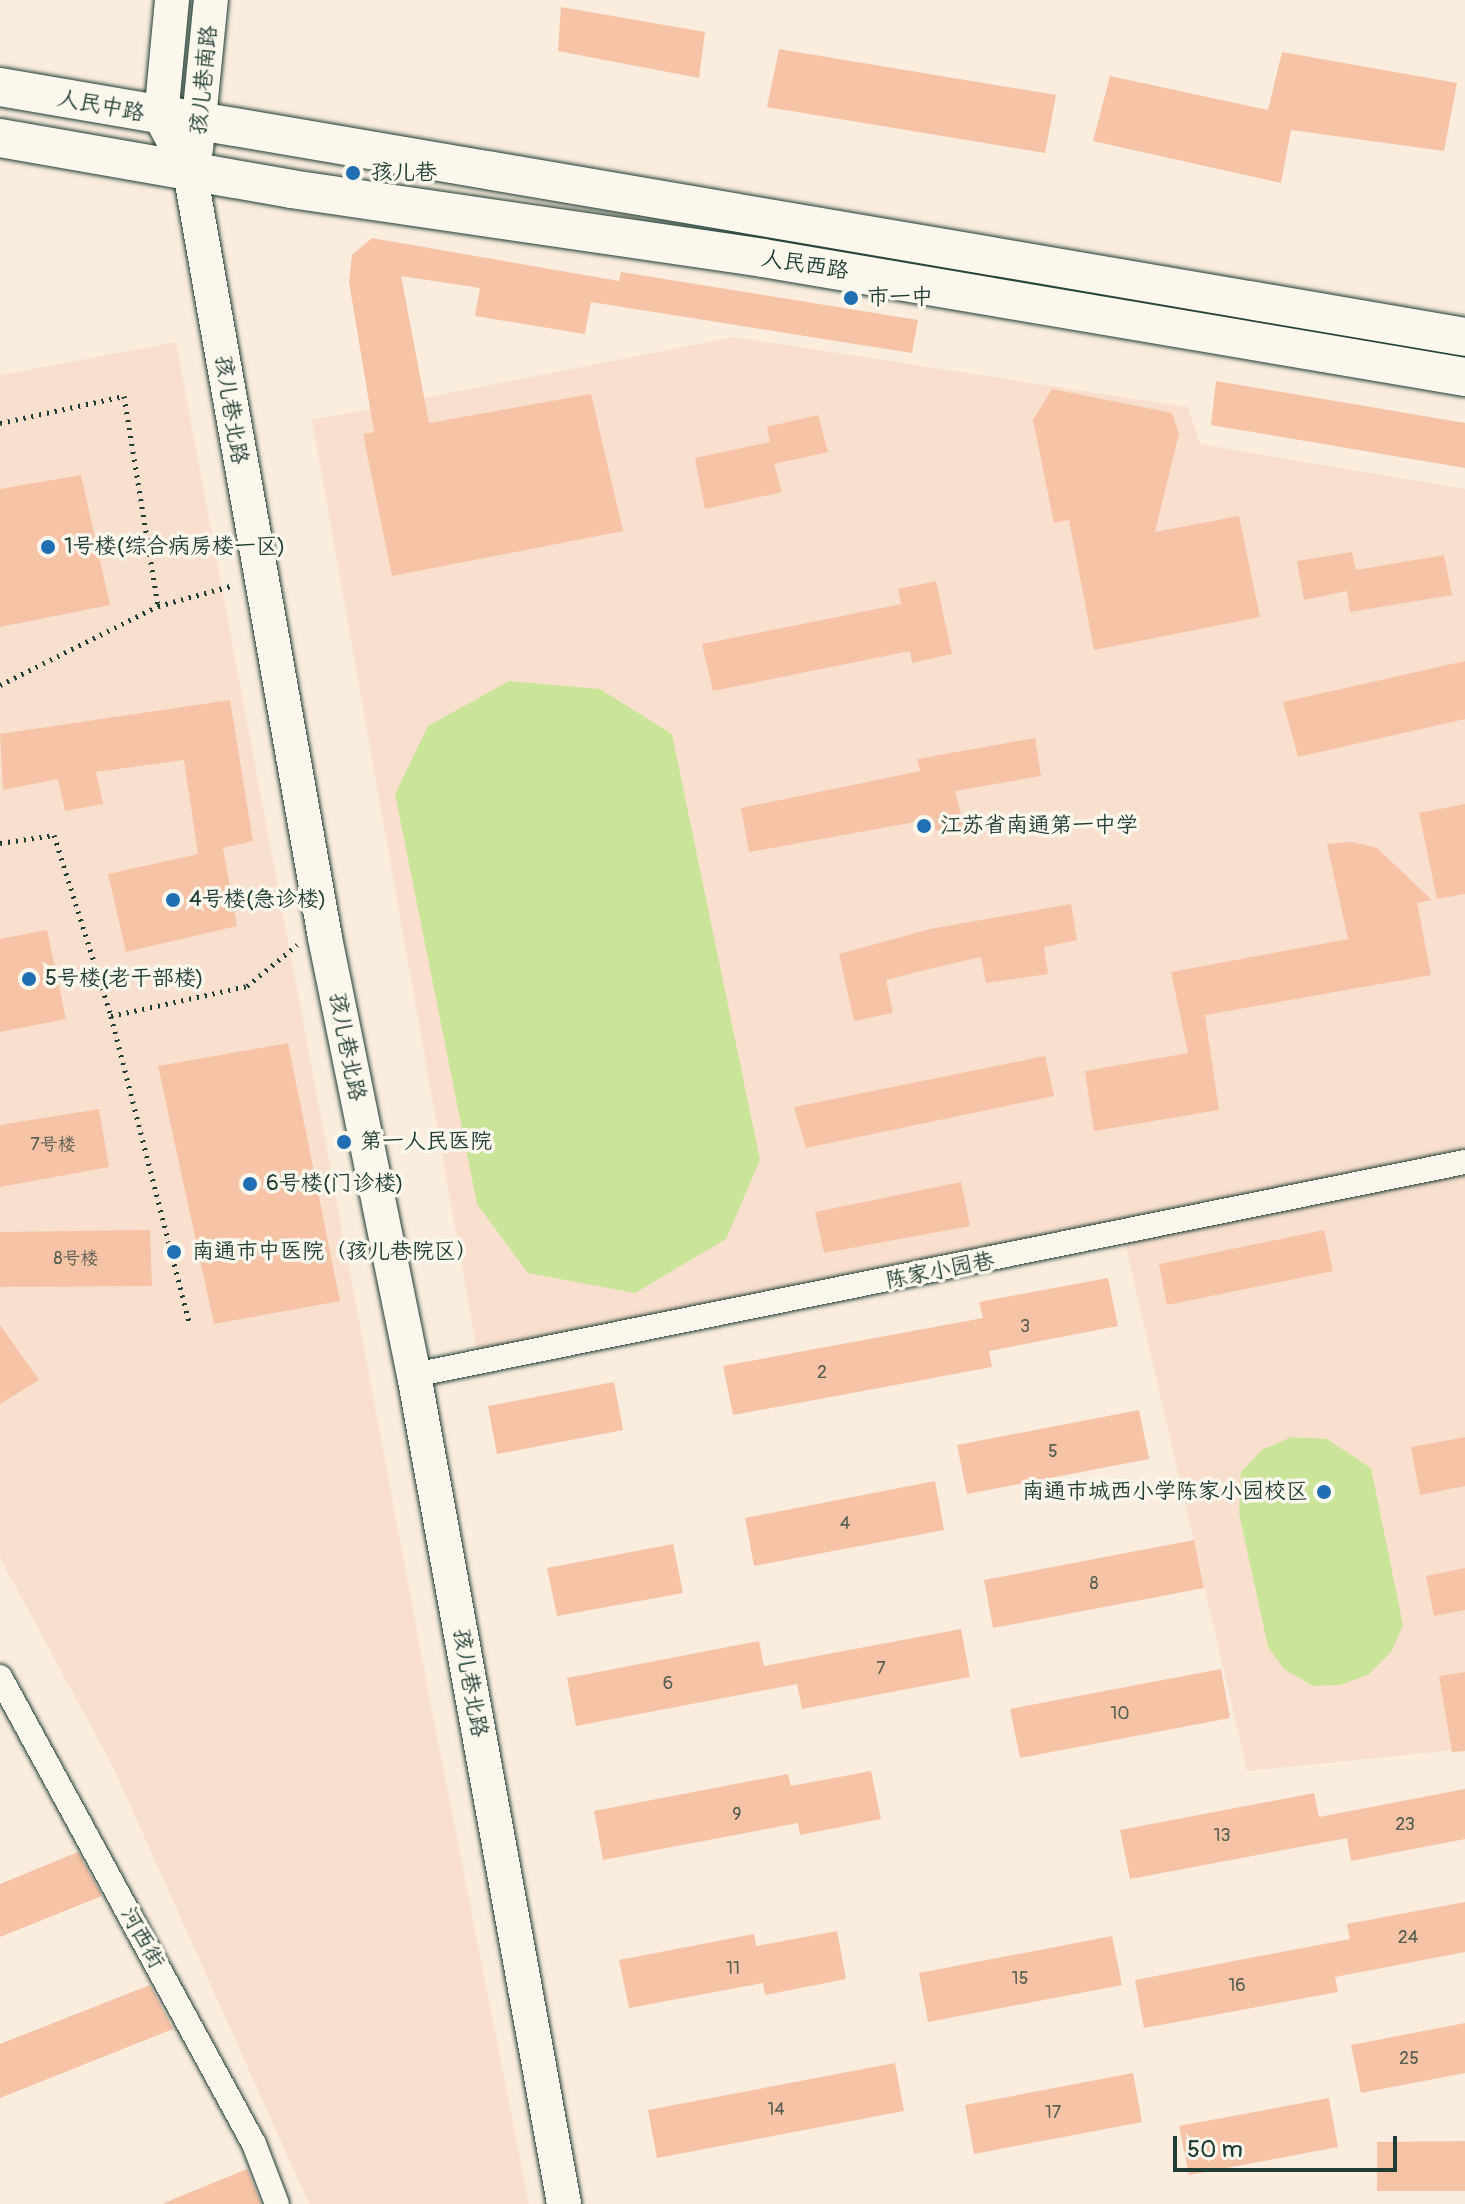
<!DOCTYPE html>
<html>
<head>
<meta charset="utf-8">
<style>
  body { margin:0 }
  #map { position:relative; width:1465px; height:2204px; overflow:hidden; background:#faedde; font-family:Pangolin,"LXGW WenKai TC",sans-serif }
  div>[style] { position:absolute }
  .built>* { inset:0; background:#f9e0ce }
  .green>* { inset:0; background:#cae49a }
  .building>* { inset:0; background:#f6c3a7 }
  .path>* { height:5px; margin-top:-2.5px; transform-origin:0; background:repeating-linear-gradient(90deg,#1f3d34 0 2px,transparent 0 8px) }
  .roads { filter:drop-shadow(0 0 2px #1f3d34) drop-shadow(0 0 2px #1f3d34) }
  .street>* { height:24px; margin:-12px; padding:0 12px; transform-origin:12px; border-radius:12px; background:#fbf7ec }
  .secondary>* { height:34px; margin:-17px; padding:0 17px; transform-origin:17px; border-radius:17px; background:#fbf7ec }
  .primary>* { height:38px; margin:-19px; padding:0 19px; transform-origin:19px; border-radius:19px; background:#fbf7ec }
  .dots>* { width:22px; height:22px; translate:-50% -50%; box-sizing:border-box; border:4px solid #fbf7ec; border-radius:50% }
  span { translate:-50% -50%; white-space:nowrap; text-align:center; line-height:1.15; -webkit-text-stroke:7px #fbf7ec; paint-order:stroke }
  .number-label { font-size:18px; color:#555e51 }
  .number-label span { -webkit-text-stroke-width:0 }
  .street-label { font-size:22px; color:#1f3d34 }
  .poi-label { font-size:22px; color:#1f3d34 }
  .left { translate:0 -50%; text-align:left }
  .right { translate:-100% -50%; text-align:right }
  .scale { position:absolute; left:1173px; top:2136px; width:224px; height:36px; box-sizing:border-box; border:4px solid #1f3d34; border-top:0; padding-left:10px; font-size:24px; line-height:28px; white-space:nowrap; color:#1f3d34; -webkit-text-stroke:6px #fbf7ec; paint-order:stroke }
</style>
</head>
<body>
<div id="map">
  <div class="built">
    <i style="clip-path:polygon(734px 337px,1188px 407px,1200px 444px,1465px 489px,1465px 1749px,1247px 1771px,1123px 1235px,479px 1363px,312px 420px)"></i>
    <i style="clip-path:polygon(176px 342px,432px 1711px,529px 2204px,309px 2204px,113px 1767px,0 1558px,0 375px)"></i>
  </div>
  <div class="green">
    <i style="clip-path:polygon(509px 681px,600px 689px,672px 734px,760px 1160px,726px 1239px,635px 1293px,528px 1273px,477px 1204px,395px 794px,428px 726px)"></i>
    <i style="clip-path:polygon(1291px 1437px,1327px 1439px,1371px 1468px,1403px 1625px,1392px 1651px,1368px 1675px,1340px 1685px,1313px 1686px,1284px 1669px,1268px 1647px,1239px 1513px,1241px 1472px,1262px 1450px)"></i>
  </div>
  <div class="building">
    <i style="clip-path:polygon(561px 7px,705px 32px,699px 78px,558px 51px)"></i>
    <i style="clip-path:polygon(779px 49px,1056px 95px,1045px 153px,767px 107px)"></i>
    <i style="clip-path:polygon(1282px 52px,1457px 83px,1444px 151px,1291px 130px,1281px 183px,1093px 141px,1110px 76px,1268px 110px)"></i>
    <i style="clip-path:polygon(372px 238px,619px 281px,621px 272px,918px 320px,912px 353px,591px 302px,585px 334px,475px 316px,480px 288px,401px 276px,429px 423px,591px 394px,623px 531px,392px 576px,363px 434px,374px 432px,349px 282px,352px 255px)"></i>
    <i style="clip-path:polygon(1216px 381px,1465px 423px,1465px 468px,1211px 425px)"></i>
    <i style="clip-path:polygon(1052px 389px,1172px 413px,1179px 434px,1155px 532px,1239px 516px,1260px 617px,1094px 650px,1069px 520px,1054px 523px,1033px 420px)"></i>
    <i style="clip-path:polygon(818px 415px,828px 452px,774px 464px,782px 492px,705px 509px,695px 458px,770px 442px,767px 427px)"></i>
    <i style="clip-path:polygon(81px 475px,110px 605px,0 627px,0 489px)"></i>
    <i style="clip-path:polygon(1352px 552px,1356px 570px,1444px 555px,1452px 595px,1350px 612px,1347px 591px,1304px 600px,1297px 561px)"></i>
    <i style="clip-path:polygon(936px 581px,952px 654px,912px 663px,910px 651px,713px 691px,702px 644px,901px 604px,898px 589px)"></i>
    <i style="clip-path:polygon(1465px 661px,1465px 719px,1298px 757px,1283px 702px)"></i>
    <i style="clip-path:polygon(230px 700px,253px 841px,223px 848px,237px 926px,126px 952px,108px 874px,198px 854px,184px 760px,96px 772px,103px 804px,65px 811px,58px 779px,3px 790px,0 734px)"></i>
    <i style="clip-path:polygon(1035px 738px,1041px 776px,955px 791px,964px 827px,935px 831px,932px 819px,749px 852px,741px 808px,920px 771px,917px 759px)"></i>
    <i style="clip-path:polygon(1465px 804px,1465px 894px,1437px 899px,1419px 813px)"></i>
    <i style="clip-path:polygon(1352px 842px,1377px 848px,1432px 900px,1417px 903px,1431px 975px,1205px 1015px,1219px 1110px,1094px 1131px,1085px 1071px,1188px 1053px,1171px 972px,1348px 939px,1327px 844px)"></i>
    <i style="clip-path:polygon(1071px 904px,1077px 940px,1044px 947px,1048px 974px,986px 983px,981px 957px,921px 971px,886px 980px,893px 1013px,854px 1021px,839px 954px,930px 929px)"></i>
    <i style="clip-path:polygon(47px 930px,66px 1019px,0 1032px,0 939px)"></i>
    <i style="clip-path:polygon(288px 1043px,340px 1301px,214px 1324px,158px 1066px)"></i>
    <i style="clip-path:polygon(1045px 1056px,1054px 1096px,806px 1148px,794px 1107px)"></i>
    <i style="clip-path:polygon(99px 1109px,109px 1167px,0 1187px,0 1125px)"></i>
    <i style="clip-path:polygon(961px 1182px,970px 1226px,824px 1253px,815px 1212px)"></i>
    <i style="clip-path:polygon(150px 1230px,152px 1286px,0 1287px,0 1232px)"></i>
    <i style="clip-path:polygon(1324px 1230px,1333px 1271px,1167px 1305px,1159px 1264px)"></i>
    <i style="clip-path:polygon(1108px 1278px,1118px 1326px,989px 1351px,992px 1367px,733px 1415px,723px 1366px,983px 1318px,979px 1302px)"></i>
    <i style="clip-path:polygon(0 1325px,39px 1380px,0 1404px)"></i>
    <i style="clip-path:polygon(614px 1382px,623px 1430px,497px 1454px,488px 1406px)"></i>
    <i style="clip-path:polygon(1139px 1410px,1149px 1459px,967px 1494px,957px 1445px)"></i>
    <i style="clip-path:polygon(1465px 1437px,1465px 1486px,1420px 1495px,1411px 1447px)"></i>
    <i style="clip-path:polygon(935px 1481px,944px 1530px,754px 1566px,745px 1518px)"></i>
    <i style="clip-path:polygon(1194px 1540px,1204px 1588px,993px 1628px,984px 1580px)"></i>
    <i style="clip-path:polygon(673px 1544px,683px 1593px,557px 1616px,547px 1568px)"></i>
    <i style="clip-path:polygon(1465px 1568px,1465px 1610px,1434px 1616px,1426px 1576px)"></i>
    <i style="clip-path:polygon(961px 1629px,970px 1677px,802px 1709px,797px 1684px,576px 1726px,567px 1678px,759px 1641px,764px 1666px)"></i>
    <i style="clip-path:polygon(1221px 1669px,1230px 1718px,1020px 1758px,1010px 1709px)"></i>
    <i style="clip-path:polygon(1465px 1672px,1465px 1751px,1452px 1752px,1439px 1676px)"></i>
    <i style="clip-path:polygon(871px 1771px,881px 1819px,800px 1835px,798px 1823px,603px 1860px,594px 1811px,788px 1774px,791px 1786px)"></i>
    <i style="clip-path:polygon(1465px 1789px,1465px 1839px,1351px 1861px,1347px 1838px,1130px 1879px,1120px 1830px,1314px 1793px,1319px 1817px)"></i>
    <i style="clip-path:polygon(78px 1852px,102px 1896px,0 1937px,0 1884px)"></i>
    <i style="clip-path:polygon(1465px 1902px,1465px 1952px,1335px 1977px,1338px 1992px,1144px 2028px,1135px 1980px,1350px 1939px,1347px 1924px)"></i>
    <i style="clip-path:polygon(837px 1931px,846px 1979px,765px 1995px,763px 1983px,629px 2008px,619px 1960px,754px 1934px,756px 1946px)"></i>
    <i style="clip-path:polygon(1112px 1936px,1122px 1985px,928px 2022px,919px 1973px)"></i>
    <i style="clip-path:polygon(150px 1985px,173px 2029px,0 2098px,0 2044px)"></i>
    <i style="clip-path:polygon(1465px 2023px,1465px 2073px,1361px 2093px,1351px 2045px)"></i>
    <i style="clip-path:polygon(895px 2063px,904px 2111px,657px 2158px,648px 2110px)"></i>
    <i style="clip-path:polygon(1133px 2073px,1142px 2122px,974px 2154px,965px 2105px)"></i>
    <i style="clip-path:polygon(1329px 2098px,1338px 2147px,1189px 2175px,1179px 2126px)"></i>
    <i style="clip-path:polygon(1465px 2141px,1465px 2191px,1377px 2191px,1377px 2142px)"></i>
    <i style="clip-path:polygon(247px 2169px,261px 2204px,164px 2204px,164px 2203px)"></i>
  </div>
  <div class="path">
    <i style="left:0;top:423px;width:127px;rotate:-12.3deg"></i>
    <i style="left:124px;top:396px;width:213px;rotate:80.8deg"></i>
    <i style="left:0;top:685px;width:177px;rotate:-26.6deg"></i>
    <i style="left:158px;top:606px;width:79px;rotate:-15.4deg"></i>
    <i style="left:0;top:843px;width:55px;rotate:-8.4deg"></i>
    <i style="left:54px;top:835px;width:190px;rotate:72.5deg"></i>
    <i style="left:111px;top:1016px;width:315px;rotate:75.7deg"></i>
    <i style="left:111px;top:1016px;width:139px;rotate:-12.4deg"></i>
    <i style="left:247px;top:986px;width:65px;rotate:-39.4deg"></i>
  </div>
  <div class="roads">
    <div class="street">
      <i style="left:414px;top:1375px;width:1072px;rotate:-11.46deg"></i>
      <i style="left:0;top:1677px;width:532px;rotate:61.46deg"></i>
      <i style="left:254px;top:2144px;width:64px;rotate:69deg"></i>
    </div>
    <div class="secondary">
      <i style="left:172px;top:0;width:118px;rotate:95.4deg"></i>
      <i style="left:161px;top:117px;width:62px;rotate:62.2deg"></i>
      <i style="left:190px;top:172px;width:778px;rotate:80deg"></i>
      <i style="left:325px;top:938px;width:446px;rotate:78.5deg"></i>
      <i style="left:414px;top:1375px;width:842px;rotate:79.74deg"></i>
      <i style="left:196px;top:149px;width:150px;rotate:-84.3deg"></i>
    </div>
    <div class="primary">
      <i style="left:0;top:87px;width:1486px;rotate:9.68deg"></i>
      <i style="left:0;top:138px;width:295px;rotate:9.9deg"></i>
      <i style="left:291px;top:189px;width:477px;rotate:8.3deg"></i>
      <i style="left:763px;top:258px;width:712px;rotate:9.62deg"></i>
    </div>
  </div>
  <div class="dots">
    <i style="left:353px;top:173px;background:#1f6fb2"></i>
    <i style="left:851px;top:298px;background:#1f6fb2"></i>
    <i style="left:48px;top:547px;background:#1f6fb2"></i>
    <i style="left:924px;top:826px;background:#1f6fb2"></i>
    <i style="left:173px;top:900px;background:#1f6fb2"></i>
    <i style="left:29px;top:979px;background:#1f6fb2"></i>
    <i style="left:344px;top:1142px;background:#1f6fb2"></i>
    <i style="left:250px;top:1184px;background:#1f6fb2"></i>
    <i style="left:174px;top:1252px;background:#1f6fb2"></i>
    <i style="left:1324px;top:1492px;background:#1f6fb2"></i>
  </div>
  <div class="number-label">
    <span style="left:53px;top:1145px">7号楼</span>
    <span style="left:76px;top:1259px">8号楼</span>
    <span style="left:1025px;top:1327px">3</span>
    <span style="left:822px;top:1373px">2</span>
    <span style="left:1053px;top:1452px">5</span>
    <span style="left:845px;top:1524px">4</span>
    <span style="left:1094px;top:1584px">8</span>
    <span style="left:881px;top:1669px">7</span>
    <span style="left:668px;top:1684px">6</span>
    <span style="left:1120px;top:1714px">10</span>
    <span style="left:737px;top:1815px">9</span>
    <span style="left:1405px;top:1825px">23</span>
    <span style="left:1222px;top:1836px">13</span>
    <span style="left:1408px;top:1938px">24</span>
    <span style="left:733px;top:1969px">11</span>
    <span style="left:1020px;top:1979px">15</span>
    <span style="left:1237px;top:1986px">16</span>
    <span style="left:1409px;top:2059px">25</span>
    <span style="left:776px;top:2110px">14</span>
    <span style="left:1053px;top:2113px">17</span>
  </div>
  <div class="street-label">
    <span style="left:204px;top:80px;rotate:-84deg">孩儿巷南路</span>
    <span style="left:101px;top:106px;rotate:11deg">人民中路</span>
    <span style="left:805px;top:265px;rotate:9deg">人民西路</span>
    <span style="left:231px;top:410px;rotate:81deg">孩儿巷北路</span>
    <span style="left:347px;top:1047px;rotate:79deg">孩儿巷北路</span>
    <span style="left:940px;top:1271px;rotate:-11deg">陈家小园巷</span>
    <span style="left:470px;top:1683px;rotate:80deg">孩儿巷北路</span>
    <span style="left:142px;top:1938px;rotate:61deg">河西街</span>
  </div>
  <div class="poi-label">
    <span class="left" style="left:371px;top:173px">孩儿巷</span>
    <span class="left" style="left:867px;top:298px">市一中</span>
    <span class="left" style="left:64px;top:547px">1号楼(综合病房楼一区)</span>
    <span class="left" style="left:940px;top:826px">江苏省南通第一中学</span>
    <span class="left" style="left:189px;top:900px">4号楼(急诊楼)</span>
    <span class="left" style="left:45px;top:979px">5号楼(老干部楼)</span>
    <span class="left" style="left:360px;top:1142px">第一人民医院</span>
    <span class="left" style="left:266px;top:1184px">6号楼(门诊楼)</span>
    <span class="left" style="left:192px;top:1252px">南通市中医院（孩儿巷院区）</span>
    <span class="right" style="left:1308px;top:1492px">南通市城西小学陈家小园校区</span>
  </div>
  <div class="scale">50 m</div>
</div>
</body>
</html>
